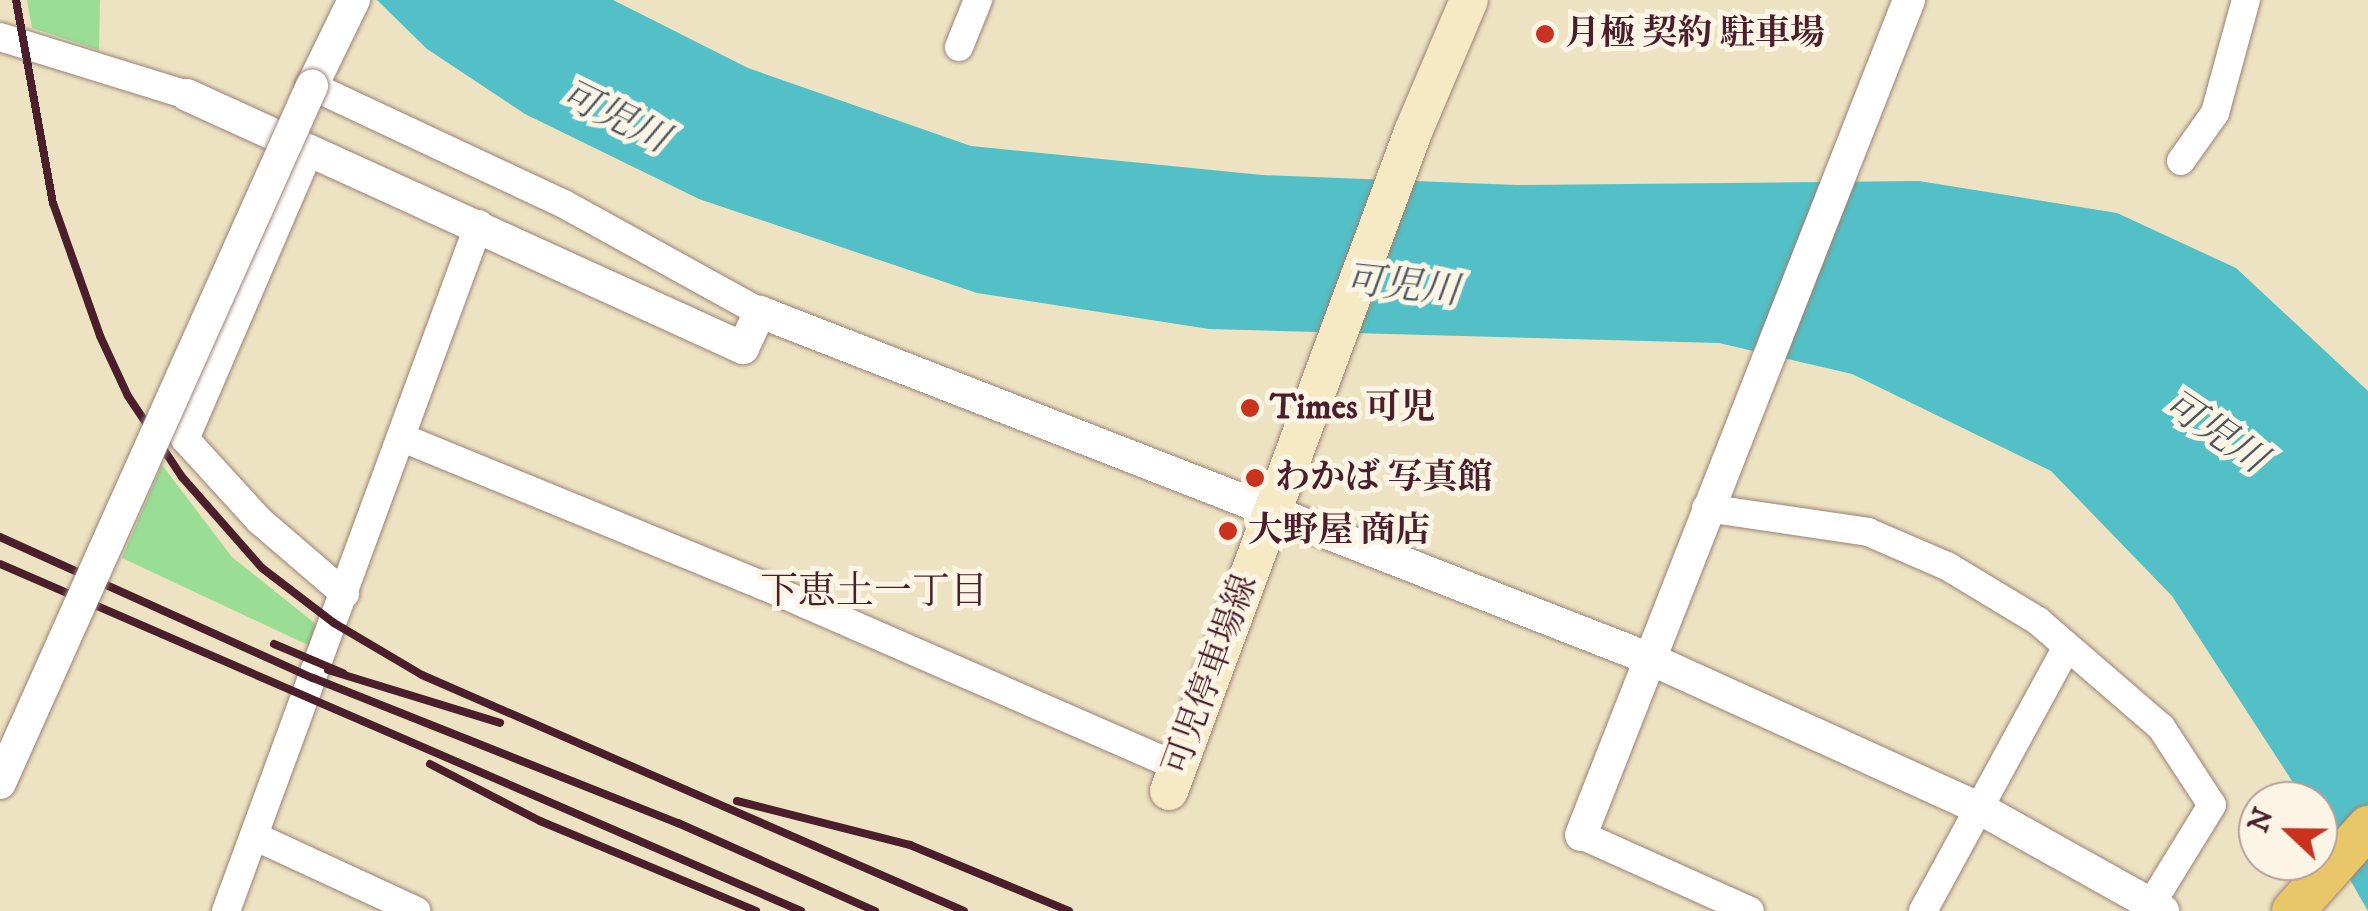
<!DOCTYPE html>
<html>
<head>
<meta charset="utf-8">
<style>
  body { margin:0 }
  #map { position:relative; width:2368px; height:911px; overflow:hidden; background:#ede3c2; font-family:"IM FELL DW Pica","Noto Serif JP",serif }
  div>[style] { position:absolute }
  .green>* { inset:0; background:#9ade96 }
  .water>* { inset:0; background:#52c0c6 }
  .roads { filter:drop-shadow(0 0 2px #9c8176) drop-shadow(0 0 2px #9c8176) }
  .minor>* { height:28px; margin:-14px; padding:0 14px; transform-origin:14px; border-radius:14px; background:#fff }
  .tertiary>* { height:32px; margin:-16px; padding:0 16px; transform-origin:16px; border-radius:16px; background:#fff }
  .secondary>* { height:38px; margin:-19px; padding:0 19px; transform-origin:19px; border-radius:19px; background:#f6e9c3 }
  .primary>* { height:42px; margin:-21px; padding:0 21px; transform-origin:21px; border-radius:21px; background:#e9c769 }
  .rail>* { height:8px; margin:-4px; padding:0 4px; transform-origin:4px; border-radius:4px; background:#4a1f2b }
  .bridges { filter:drop-shadow(0 0 2px #9c8176) drop-shadow(0 0 2px #9c8176) }
  .tertiary-bridge>* { height:32px; margin:-16px; padding:0 16px; transform-origin:16px; border-radius:16px; background:#fff }
  .dots>* { width:28px; height:28px; translate:-50% -50%; box-sizing:border-box; border:5px solid #fcf5e5; border-radius:50% }
  span { translate:-50% -50%; white-space:nowrap; text-align:center; line-height:1.15; -webkit-text-stroke:10px #fcf5e5; paint-order:stroke }
  .poi-label { font-size:35px; color:#4a1f2b; font-weight:700 }
  .left { translate:0 -50%; text-align:left }
  .street-label { font-size:35px; color:#4a1f2b }
  .water-label { font-size:38px; color:#4d5761; font-style:italic }
  .neighbourhood-label { font-size:38px; color:#4a1f2b }
  .north { position:absolute; left:2238px; top:781px; width:100px; height:100px; box-sizing:border-box; background:#fcf5e5; border:2px solid #b59f9b; border-radius:50%; rotate:292deg; font-size:28px; font-weight:700; line-height:40px; text-align:center; color:#4a1f2b }
  .north::after { content:''; display:block; margin:auto; width:35px; height:45px; background:#c8321e; clip-path:polygon(50% 0,100% 100%,50% 72%,0 100%) }
</style>
</head>
<body>
<div id="map">
  <div class="green">
    <i style="clip-path:polygon(27px 0,100px 0,99px 50px,32px 28px)"></i>
    <i style="clip-path:polygon(162px 465px,232px 557px,317px 625px,310px 646px,122px 558px)"></i>
  </div>
  <div class="water">
    <i style="clip-path:polygon(377px 0,613px 0,748px 68px,971px 146px,1262px 175px,1517px 185px,1919px 181px,2117px 213px,2236px 268px,2368px 391px,2368px 911px,2318px 824px,2318px 801px,2305px 801px,2172px 596px,2051px 471px,1852px 374px,1719px 343px,1209px 329px,977px 293px,699px 199px,525px 114px,427px 49px)"></i>
  </div>
  <div class="roads">
    <div class="minor">
      <i style="left:0;top:37px;width:196px;rotate:17.2deg"></i>
      <i style="left:959px;top:47px;width:51px;rotate:-68deg"></i>
      <i style="left:312px;top:86px;width:278px;rotate:25.1deg"></i>
      <i style="left:564px;top:204px;width:224px;rotate:28.9deg"></i>
      <i style="left:310px;top:149px;width:316px;rotate:113.3deg"></i>
      <i style="left:185px;top:439px;width:111px;rotate:47.6deg"></i>
      <i style="left:260px;top:521px;width:112px;rotate:40.7deg"></i>
      <i style="left:2181px;top:161px;width:59px;rotate:-54.7deg"></i>
      <i style="left:2215px;top:113px;width:117px;rotate:-74.7deg"></i>
      <i style="left:403px;top:438px;width:388px;rotate:22.3deg"></i>
      <i style="left:762px;top:585px;width:453px;rotate:23.6deg"></i>
      <i style="left:1706px;top:508px;width:164px;rotate:8.4deg"></i>
      <i style="left:1868px;top:532px;width:86px;rotate:23.3deg"></i>
      <i style="left:1947px;top:566px;width:106px;rotate:31.1deg"></i>
      <i style="left:2038px;top:621px;width:162px;rotate:40.8deg"></i>
      <i style="left:2161px;top:727px;width:93px;rotate:56.8deg"></i>
      <i style="left:2212px;top:805px;width:116px;rotate:121.6deg"></i>
      <i style="left:1581px;top:835px;width:185px;rotate:24.2deg"></i>
      <i style="left:254px;top:836px;width:179px;rotate:24.8deg"></i>
      <i style="left:226px;top:911px;width:732px;rotate:-69.78deg"></i>
      <i style="left:1923px;top:911px;width:296px;rotate:-61.4deg"></i>
    </div>
    <div class="tertiary">
      <i style="left:312px;top:86px;width:96px;rotate:-64deg"></i>
      <i style="left:187px;top:95px;width:611px;rotate:24.47deg"></i>
      <i style="left:743px;top:348px;width:40px;rotate:-65deg"></i>
      <i style="left:760px;top:312px;width:953px;rotate:21.29deg"></i>
      <i style="left:1648px;top:658px;width:363px;rotate:24.4deg"></i>
      <i style="left:1979px;top:808px;width:211px;rotate:29.2deg"></i>
      <i style="left:1581px;top:835px;width:897px;rotate:-68.55deg"></i>
    </div>
    <div class="secondary">
      <i style="left:1169px;top:791px;width:703px;rotate:-69.68deg"></i>
      <i style="left:1413px;top:132px;width:143px;rotate:-67deg"></i>
    </div>
    <div class="primary">
      <i style="left:2293px;top:911px;width:113px;rotate:-48.2deg"></i>
    </div>
  </div>
  <div class="rail">
    <i style="left:16px;top:0;width:206px;rotate:79.7deg"></i>
    <i style="left:53px;top:203px;width:141px;rotate:70.5deg"></i>
    <i style="left:100px;top:336px;width:66px;rotate:65deg"></i>
    <i style="left:128px;top:396px;width:97px;rotate:56.3deg"></i>
    <i style="left:182px;top:477px;width:121px;rotate:48.7deg"></i>
    <i style="left:262px;top:568px;width:91px;rotate:37.4deg"></i>
    <i style="left:334px;top:623px;width:102px;rotate:30.6deg"></i>
    <i style="left:422px;top:675px;width:591px;rotate:23.53deg"></i>
    <i style="left:0;top:537px;width:343px;rotate:24.3deg"></i>
    <i style="left:313px;top:678px;width:393px;rotate:21.7deg"></i>
    <i style="left:678px;top:823px;width:216px;rotate:24.1deg"></i>
    <i style="left:0;top:564px;width:873px;rotate:23.42deg"></i>
    <i style="left:274px;top:644px;width:75px;rotate:22.8deg"></i>
    <i style="left:328px;top:670px;width:180px;rotate:17.1deg"></i>
    <i style="left:430px;top:764px;width:124px;rotate:27.4deg"></i>
    <i style="left:540px;top:821px;width:234px;rotate:22.6deg"></i>
    <i style="left:737px;top:801px;width:179px;rotate:14.3deg"></i>
    <i style="left:910px;top:845px;width:172px;rotate:22.5deg"></i>
  </div>
  <div class="bridges">
    <div class="tertiary-bridge">
      <i style="left:0;top:783px;width:764px;rotate:-65.89deg"></i>
    </div>
  </div>
  <div class="dots">
    <i style="left:1545px;top:34px;background:#c8321e"></i>
    <i style="left:1250px;top:408px;background:#c8321e"></i>
    <i style="left:1255px;top:478px;background:#c8321e"></i>
    <i style="left:1228px;top:531px;background:#c8321e"></i>
  </div>
  <div class="poi-label">
    <span class="left" style="left:1565px;top:34px">月極 契約 駐車場</span>
    <span class="left" style="left:1270px;top:408px">Times 可児</span>
    <span class="left" style="left:1275px;top:478px">わかば 写真館</span>
    <span class="left" style="left:1248px;top:531px">大野屋 商店</span>
  </div>
  <div class="street-label">
    <span style="left:1211px;top:675px;rotate:-70deg">可児停車場線</span>
  </div>
  <div class="water-label">
    <span style="left:614px;top:118px;rotate:26deg">可児川</span>
    <span style="left:1402px;top:287px;rotate:6deg">可児川</span>
    <span style="left:2214px;top:433px;rotate:34deg">可児川</span>
  </div>
  <div class="neighbourhood-label">
    <span style="left:874px;top:593px">下恵土一丁目</span>
  </div>
  <div class="north">N</div>
</div>
</body>
</html>
